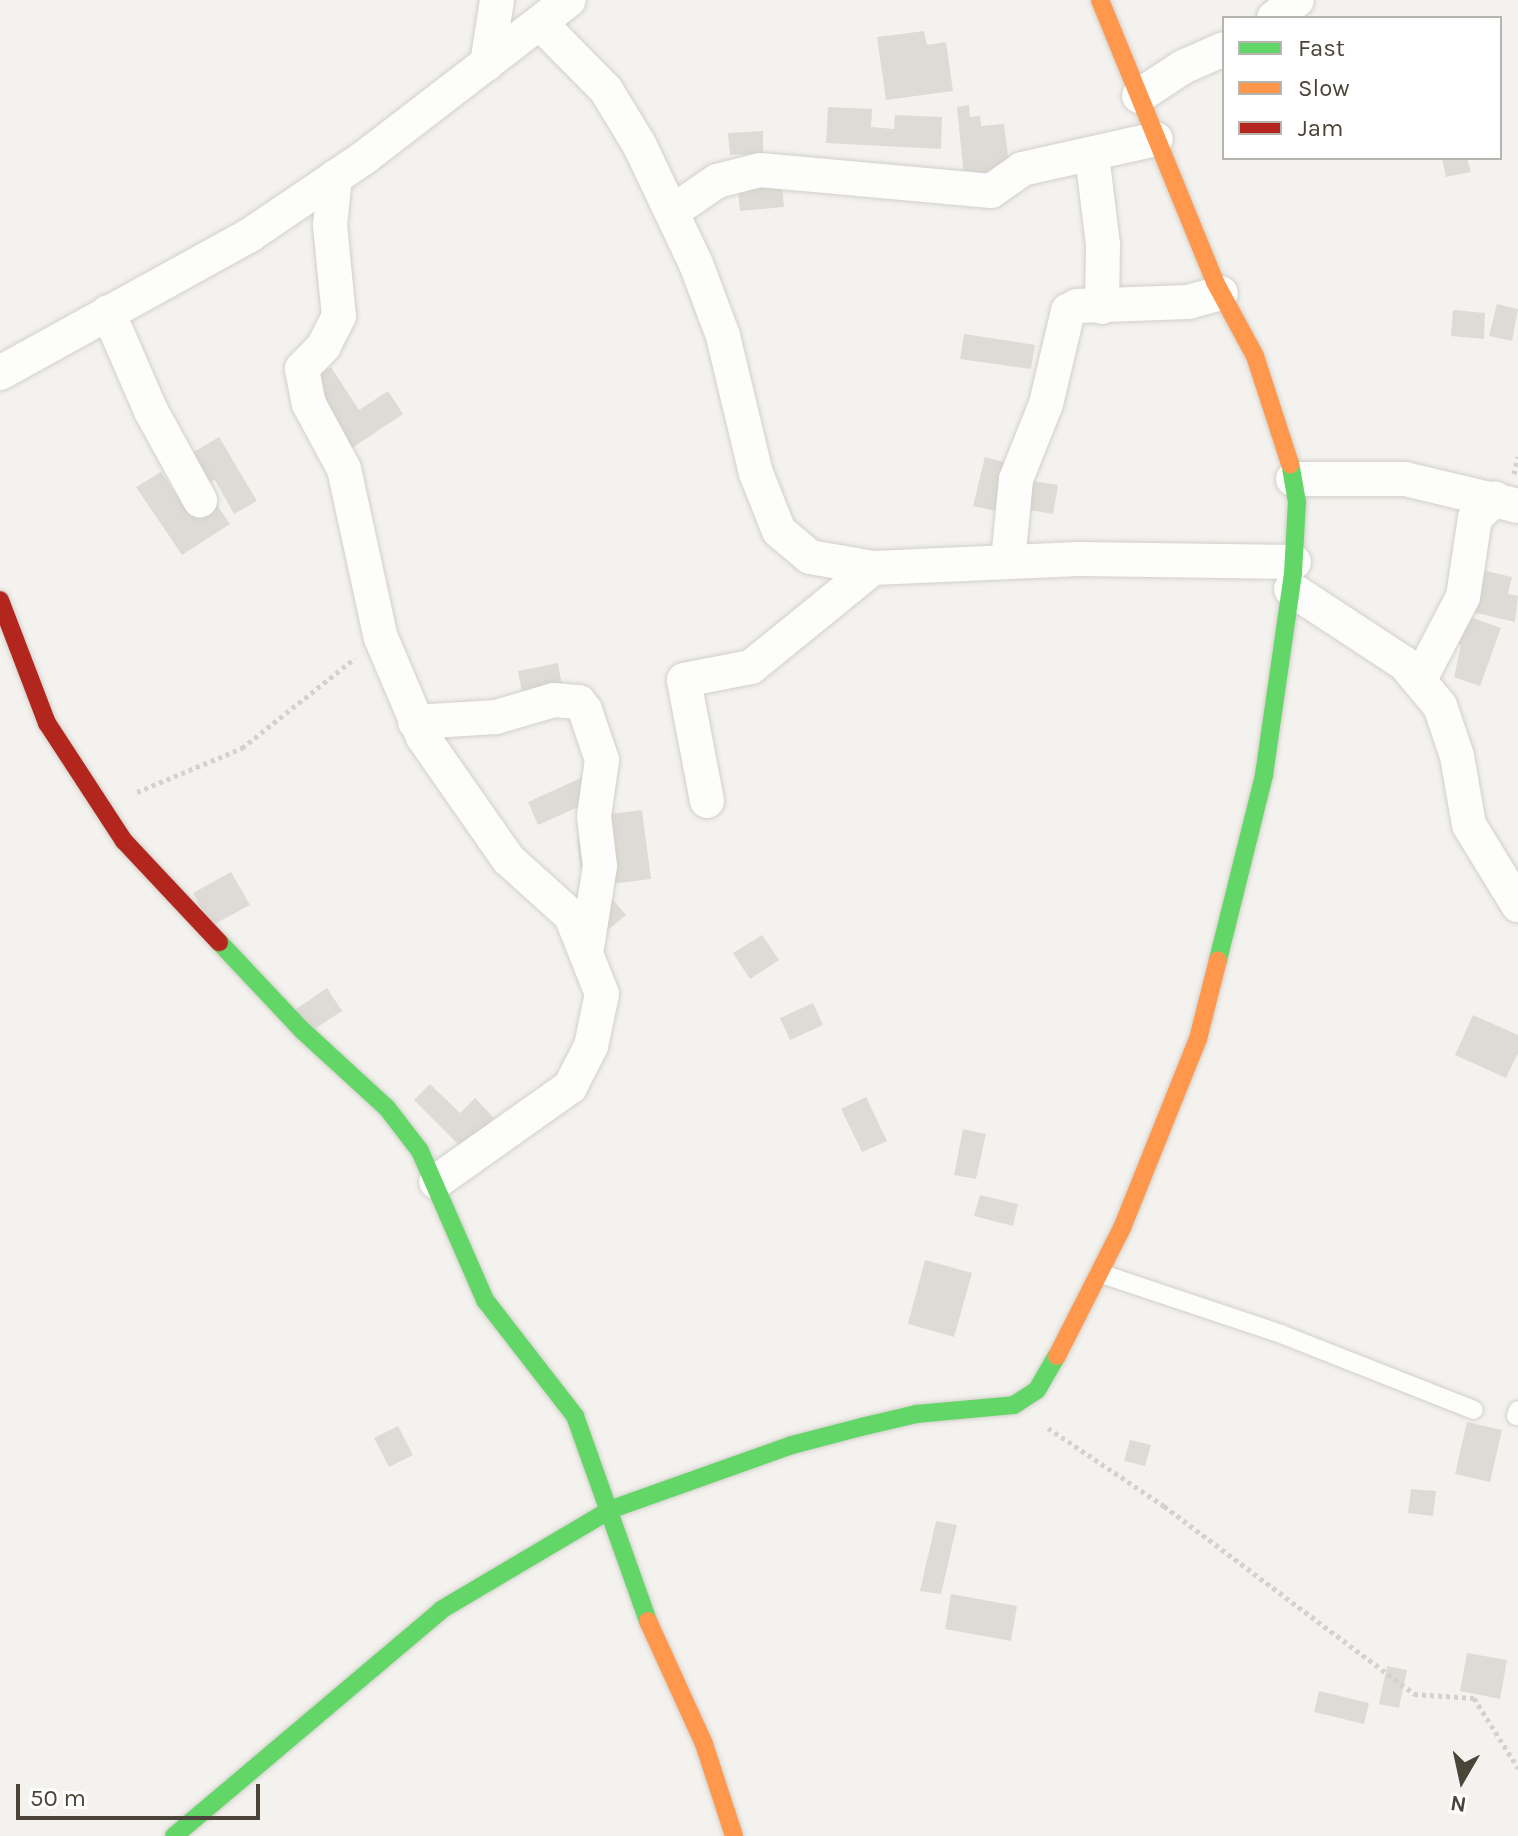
<!DOCTYPE html>
<html>
<head>
<meta charset="utf-8">
<style>
  body { margin:0 }
  #map { position:relative; width:1518px; height:1836px; overflow:hidden; background:#f4f2ee; font-family:Karla,sans-serif }
  div>[style] { position:absolute }
  .building>* { inset:0; background:#dedbd6 }
  .path>* { height:5px; margin-top:-2.5px; transform-origin:0; background:repeating-linear-gradient(90deg,#d3d2cc 0 4px,transparent 0 8px) }
  .roads { filter:drop-shadow(0 0 2px #d2d0cb) drop-shadow(0 0 2px #d2d0cb) }
  .lane>* { height:18px; margin:-9px; padding:0 9px; transform-origin:9px; border-radius:9px; background:#fdfdfc }
  .street>* { height:34px; margin:-17px; padding:0 17px; transform-origin:17px; border-radius:17px; background:#fdfdfc }
  .fast>* { height:18px; margin:-9px; padding:0 9px; transform-origin:9px; border-radius:9px; background:#63d668 }
  .slow>* { height:18px; margin:-9px; padding:0 9px; transform-origin:9px; border-radius:9px; background:#ff974d }
  .jam>* { height:18px; margin:-9px; padding:0 9px; transform-origin:9px; border-radius:9px; background:#b3261e }
  span { translate:-50% -50%; white-space:nowrap; text-align:center; line-height:1.15; -webkit-text-stroke:7px #fff; paint-order:stroke }
  .legend { position:absolute; left:1222px; top:16px; width:280px; height:144px; box-sizing:border-box; background:#fff; border:2px solid #b7b4b0; margin:0; padding:10px 14px; list-style:none; font-size:24px; color:#4b4439 }
  .legend li { display:flex; align-items:center; gap:16px; height:40px }
  .legend b { width:40px; border:2px solid #b7b4b0 }
  .north { position:absolute; left:1422px; top:1740px; width:80px; height:80px; -webkit-text-stroke:6px #fff; paint-order:stroke; rotate:189deg; font-size:22px; font-weight:700; line-height:32px; text-align:center; color:#4b4439 }
  .north::after { content:''; display:block; margin:auto; width:28px; height:36px; background:#4b4439; clip-path:polygon(50% 0,100% 100%,50% 72%,0 100%) }
  .scale { position:absolute; left:16px; top:1784px; width:244px; height:36px; box-sizing:border-box; border:4px solid #4b4439; border-top:0; padding-left:10px; font-size:24px; line-height:28px; white-space:nowrap; color:#4b4439; -webkit-text-stroke:6px #fff; paint-order:stroke }
</style>
</head>
<body>
<div id="map">
  <div class="building">
    <i style="clip-path:polygon(924px 31px,927px 45px,946px 42px,953px 91px,886px 100px,877px 37px)"></i>
    <i style="clip-path:polygon(969px 105px,970px 117px,980px 116px,981px 126px,1004px 124px,1010px 172px,964px 176px,957px 107px)"></i>
    <i style="clip-path:polygon(828px 107px,872px 109px,871px 127px,894px 129px,895px 115px,942px 117px,941px 149px,826px 143px)"></i>
    <i style="clip-path:polygon(763px 131px,763px 153px,730px 155px,728px 133px)"></i>
    <i style="clip-path:polygon(1442px 158px,1467px 158px,1471px 172px,1446px 177px)"></i>
    <i style="clip-path:polygon(782px 186px,784px 207px,740px 211px,738px 190px)"></i>
    <i style="clip-path:polygon(1497px 304px,1518px 309px,1512px 341px,1489px 336px)"></i>
    <i style="clip-path:polygon(1453px 310px,1485px 313px,1484px 339px,1451px 336px)"></i>
    <i style="clip-path:polygon(964px 334px,1035px 345px,1031px 369px,960px 359px)"></i>
    <i style="clip-path:polygon(331px 367px,359px 410px,388px 391px,403px 414px,352px 448px,307px 382px)"></i>
    <i style="clip-path:polygon(219px 437px,257px 501px,234px 514px,215px 480px,203px 487px,185px 457px)"></i>
    <i style="clip-path:polygon(985px 457px,1012px 464px,1000px 512px,973px 506px)"></i>
    <i style="clip-path:polygon(161px 472px,191px 516px,214px 501px,230px 524px,182px 555px,136px 487px)"></i>
    <i style="clip-path:polygon(1020px 479px,1058px 485px,1053px 514px,1016px 508px)"></i>
    <i style="clip-path:polygon(1473px 568px,1512px 577px,1508px 594px,1518px 596px,1515px 622px,1464px 610px)"></i>
    <i style="clip-path:polygon(1459px 613px,1501px 628px,1480px 686px,1454px 677px,1461px 645px,1449px 641px)"></i>
    <i style="clip-path:polygon(558px 663px,562px 685px,522px 692px,518px 671px)"></i>
    <i style="clip-path:polygon(583px 777px,594px 800px,538px 825px,528px 802px)"></i>
    <i style="clip-path:polygon(642px 810px,651px 879px,602px 885px,600px 866px,580px 868px,577px 839px,597px 837px,594px 816px)"></i>
    <i style="clip-path:polygon(231px 872px,250px 905px,211px 926px,193px 893px)"></i>
    <i style="clip-path:polygon(607px 893px,626px 915px,597px 939px)"></i>
    <i style="clip-path:polygon(762px 935px,779px 960px,750px 979px,733px 953px)"></i>
    <i style="clip-path:polygon(327px 988px,342px 1011px,301px 1038px,286px 1016px)"></i>
    <i style="clip-path:polygon(813px 1003px,823px 1025px,790px 1040px,780px 1018px)"></i>
    <i style="clip-path:polygon(1473px 1015px,1518px 1035px,1518px 1053px,1506px 1078px,1455px 1055px)"></i>
    <i style="clip-path:polygon(430px 1084px,460px 1113px,475px 1098px,494px 1118px,463px 1149px,414px 1100px)"></i>
    <i style="clip-path:polygon(866px 1097px,887px 1141px,862px 1152px,841px 1109px)"></i>
    <i style="clip-path:polygon(963px 1129px,986px 1134px,976px 1179px,954px 1175px)"></i>
    <i style="clip-path:polygon(980px 1195px,1018px 1204px,1013px 1226px,974px 1216px)"></i>
    <i style="clip-path:polygon(925px 1260px,972px 1273px,954px 1337px,908px 1324px)"></i>
    <i style="clip-path:polygon(1467px 1422px,1502px 1430px,1490px 1482px,1455px 1474px)"></i>
    <i style="clip-path:polygon(398px 1426px,413px 1455px,389px 1467px,374px 1438px)"></i>
    <i style="clip-path:polygon(1130px 1440px,1151px 1445px,1145px 1466px,1124px 1461px)"></i>
    <i style="clip-path:polygon(1411px 1489px,1436px 1491px,1433px 1516px,1408px 1513px)"></i>
    <i style="clip-path:polygon(936px 1521px,957px 1525px,941px 1594px,920px 1591px)"></i>
    <i style="clip-path:polygon(951px 1594px,1017px 1606px,1011px 1641px,945px 1629px)"></i>
    <i style="clip-path:polygon(1467px 1653px,1507px 1660px,1500px 1699px,1460px 1691px)"></i>
    <i style="clip-path:polygon(1387px 1666px,1407px 1670px,1399px 1708px,1379px 1704px)"></i>
    <i style="clip-path:polygon(1319px 1691px,1369px 1703px,1364px 1724px,1314px 1712px)"></i>
  </div>
  <div class="path">
    <i style="left:1514px;top:474px;width:18px;rotate:-77deg"></i>
    <i style="left:137px;top:792px;width:114px;rotate:-22.7deg"></i>
    <i style="left:242px;top:748px;width:144px;rotate:-38.5deg"></i>
    <i style="left:1048px;top:1428px;width:140px;rotate:33.9deg"></i>
    <i style="left:1164px;top:1506px;width:313px;rotate:36.9deg"></i>
    <i style="left:1414px;top:1694px;width:60px;rotate:3.8deg"></i>
    <i style="left:1474px;top:1698px;width:83px;rotate:57.8deg"></i>
  </div>
  <div class="roads">
    <div class="lane">
      <i style="left:1099px;top:1273px;width:192px;rotate:18.5deg"></i>
      <i style="left:1281px;top:1334px;width:207px;rotate:21.5deg"></i>
      <i style="left:1516px;top:1416px;width:6px;rotate:-72deg"></i>
    </div>
    <div class="street">
      <i style="left:1274px;top:18px;width:29px;rotate:-38deg"></i>
      <i style="left:540px;top:23px;width:94px;rotate:45.4deg"></i>
      <i style="left:606px;top:90px;width:63px;rotate:58.6deg"></i>
      <i style="left:639px;top:144px;width:133px;rotate:64.6deg"></i>
      <i style="left:696px;top:264px;width:77px;rotate:69.4deg"></i>
      <i style="left:723px;top:336px;width:141px;rotate:76.5deg"></i>
      <i style="left:756px;top:473px;width:62px;rotate:68.4deg"></i>
      <i style="left:779px;top:531px;width:40px;rotate:40deg"></i>
      <i style="left:810px;top:557px;width:64px;rotate:9.9deg"></i>
      <i style="left:873px;top:568px;width:206px;rotate:-2.5deg"></i>
      <i style="left:1079px;top:559px;width:215px;rotate:0.8deg"></i>
      <i style="left:487px;top:64px;width:65px;rotate:-81.1deg"></i>
      <i style="left:1139px;top:96px;width:53px;rotate:-33.4deg"></i>
      <i style="left:1183px;top:67px;width:45px;rotate:-23.7deg"></i>
      <i style="left:1092px;top:155px;width:91px;rotate:83deg"></i>
      <i style="left:1103px;top:245px;width:62px;rotate:90.9deg"></i>
      <i style="left:335px;top:177px;width:48px;rotate:95.9deg"></i>
      <i style="left:330px;top:225px;width:91px;rotate:84.4deg"></i>
      <i style="left:339px;top:316px;width:34px;rotate:117deg"></i>
      <i style="left:324px;top:346px;width:32px;rotate:134deg"></i>
      <i style="left:302px;top:369px;width:36px;rotate:79deg"></i>
      <i style="left:309px;top:404px;width:74px;rotate:61.7deg"></i>
      <i style="left:344px;top:469px;width:173px;rotate:77.7deg"></i>
      <i style="left:381px;top:638px;width:108px;rotate:67deg"></i>
      <i style="left:423px;top:737px;width:149px;rotate:55.1deg"></i>
      <i style="left:508px;top:859px;width:85px;rotate:42.1deg"></i>
      <i style="left:571px;top:916px;width:84px;rotate:68.3deg"></i>
      <i style="left:602px;top:994px;width:53px;rotate:101.9deg"></i>
      <i style="left:591px;top:1046px;width:46px;rotate:117.1deg"></i>
      <i style="left:570px;top:1087px;width:164px;rotate:144.7deg"></i>
      <i style="left:672px;top:212px;width:55px;rotate:-34.6deg"></i>
      <i style="left:717px;top:181px;width:44px;rotate:-14.3deg"></i>
      <i style="left:760px;top:170px;width:232px;rotate:5.2deg"></i>
      <i style="left:991px;top:191px;width:38px;rotate:-35deg"></i>
      <i style="left:1022px;top:169px;width:137px;rotate:-12.6deg"></i>
      <i style="left:108px;top:312px;width:108px;rotate:66.5deg"></i>
      <i style="left:151px;top:411px;width:102px;rotate:61.2deg"></i>
      <i style="left:0;top:373px;width:286px;rotate:-28.9deg"></i>
      <i style="left:250px;top:235px;width:139px;rotate:-34.1deg"></i>
      <i style="left:365px;top:157px;width:257px;rotate:-37.6deg"></i>
      <i style="left:1293px;top:479px;width:112px"></i>
      <i style="left:1405px;top:479px;width:116px;rotate:13.4deg"></i>
      <i style="left:1008px;top:561px;width:82px;rotate:-84.4deg"></i>
      <i style="left:1016px;top:479px;width:81px;rotate:-68.2deg"></i>
      <i style="left:1046px;top:404px;width:96px;rotate:-76.7deg"></i>
      <i style="left:1068px;top:311px;width:10px;rotate:-29deg"></i>
      <i style="left:1077px;top:306px;width:111px;rotate:-2.1deg"></i>
      <i style="left:1188px;top:302px;width:34px;rotate:-15deg"></i>
      <i style="left:1291px;top:589px;width:136px;rotate:33.3deg"></i>
      <i style="left:1405px;top:664px;width:55px;rotate:50.2deg"></i>
      <i style="left:1440px;top:706px;width:53px;rotate:71.2deg"></i>
      <i style="left:1457px;top:756px;width:70px;rotate:80.1deg"></i>
      <i style="left:1469px;top:825px;width:94px;rotate:58.5deg"></i>
      <i style="left:1419px;top:681px;width:95px;rotate:-62.4deg"></i>
      <i style="left:1463px;top:597px;width:80px;rotate:-81.4deg"></i>
      <i style="left:1475px;top:518px;width:28px;rotate:-44deg"></i>
      <i style="left:415px;top:722px;width:81px;rotate:-3.5deg"></i>
      <i style="left:496px;top:717px;width:60px;rotate:-16.3deg"></i>
      <i style="left:554px;top:700px;width:25px;rotate:5deg"></i>
      <i style="left:579px;top:702px;width:10px;rotate:53deg"></i>
      <i style="left:585px;top:710px;width:53px;rotate:71.2deg"></i>
      <i style="left:602px;top:760px;width:57px;rotate:98.1deg"></i>
      <i style="left:594px;top:816px;width:50px;rotate:83.2deg"></i>
      <i style="left:600px;top:866px;width:82px;rotate:99.1deg"></i>
      <i style="left:707px;top:801px;width:123px;rotate:-100.8deg"></i>
      <i style="left:684px;top:680px;width:68px;rotate:-11deg"></i>
      <i style="left:751px;top:667px;width:157px;rotate:-39.1deg"></i>
    </div>
    <div class="fast">
      <i style="left:219px;top:942px;width:122px;rotate:46.7deg"></i>
      <i style="left:303px;top:1031px;width:114px;rotate:42.5deg"></i>
      <i style="left:387px;top:1108px;width:54px;rotate:52.5deg"></i>
      <i style="left:420px;top:1151px;width:163px;rotate:66.4deg"></i>
      <i style="left:485px;top:1300px;width:147px;rotate:52.2deg"></i>
      <i style="left:575px;top:1416px;width:218px;rotate:70.4deg"></i>
      <i style="left:1218px;top:960px;width:191px;rotate:-76deg"></i>
      <i style="left:1264px;top:775px;width:204px;rotate:-81.8deg"></i>
      <i style="left:1293px;top:573px;width:71px;rotate:-86.8deg"></i>
      <i style="left:1297px;top:502px;width:39px;rotate:-100deg"></i>
      <i style="left:174px;top:1836px;width:350px;rotate:-40.2deg"></i>
      <i style="left:441px;top:1610px;width:199px;rotate:-30.6deg"></i>
      <i style="left:612px;top:1509px;width:191px;rotate:-19.6deg"></i>
      <i style="left:792px;top:1445px;width:71px;rotate:-14.6deg"></i>
      <i style="left:861px;top:1427px;width:57px;rotate:-13.3deg"></i>
      <i style="left:916px;top:1414px;width:98px;rotate:-5.2deg"></i>
      <i style="left:1014px;top:1405px;width:27px;rotate:-33deg"></i>
      <i style="left:1037px;top:1390px;width:39px;rotate:-60deg"></i>
    </div>
    <div class="slow">
      <i style="left:1100px;top:0;width:305px;rotate:67.8deg"></i>
      <i style="left:1215px;top:282px;width:84px;rotate:61.6deg"></i>
      <i style="left:1255px;top:356px;width:114px;rotate:72deg"></i>
      <i style="left:1057px;top:1356px;width:144px;rotate:-63.1deg"></i>
      <i style="left:1122px;top:1228px;width:204px;rotate:-68.1deg"></i>
      <i style="left:1198px;top:1039px;width:81px;rotate:-75.8deg"></i>
      <i style="left:648px;top:1621px;width:135px;rotate:65.5deg"></i>
      <i style="left:704px;top:1744px;width:97px;rotate:71.9deg"></i>
    </div>
    <div class="jam">
      <i style="left:0;top:600px;width:132px;rotate:69.1deg"></i>
      <i style="left:47px;top:723px;width:141px;rotate:56.9deg"></i>
      <i style="left:124px;top:841px;width:139px;rotate:46.8deg"></i>
    </div>
  </div>
  <ul class="legend">
  <li><b style="height:10px;background:#63d668"></b>Fast</li>
  <li><b style="height:10px;background:#ff974d"></b>Slow</li>
  <li><b style="height:10px;background:#b3261e"></b>Jam</li>
  </ul>
  <div class="north">N</div>
  <div class="scale">50 m</div>
</div>
</body>
</html>
